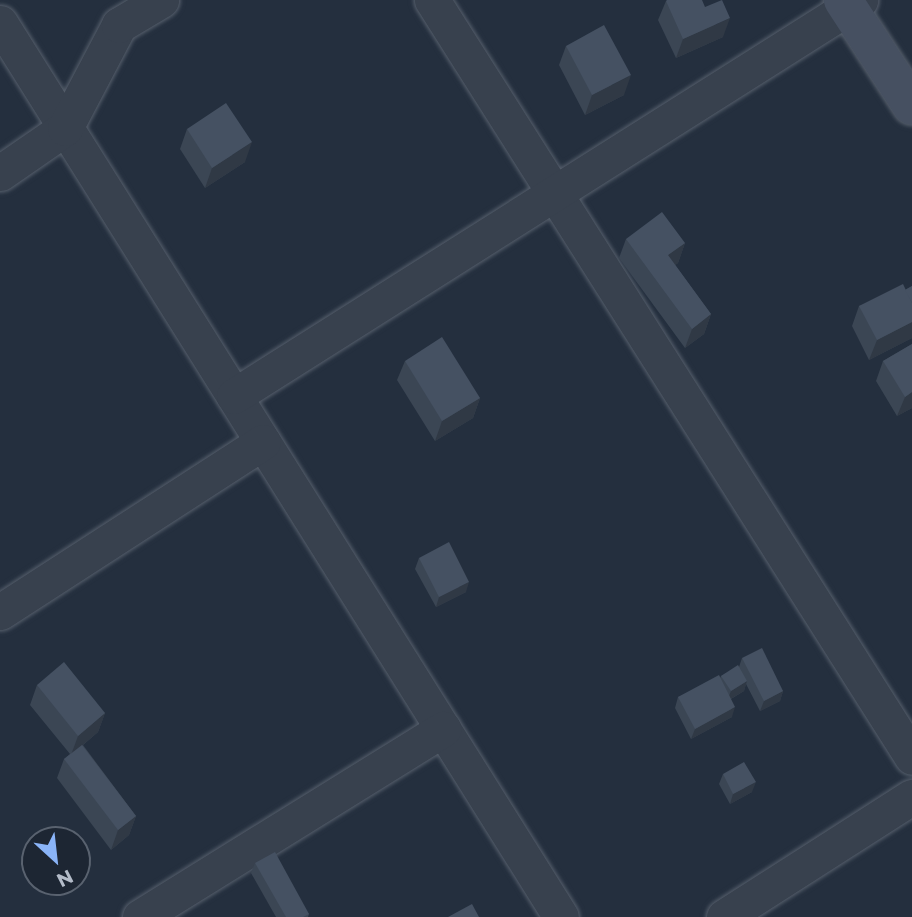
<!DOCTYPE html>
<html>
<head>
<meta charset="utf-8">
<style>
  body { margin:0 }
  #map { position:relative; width:912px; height:917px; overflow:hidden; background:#242f3e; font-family:Montserrat,sans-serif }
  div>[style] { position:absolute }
  .roads { filter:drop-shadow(0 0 2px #565f6c) drop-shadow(0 0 2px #565f6c) }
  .street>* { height:35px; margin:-17.5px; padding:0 17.5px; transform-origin:17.5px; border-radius:17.5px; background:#38414e }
  .secondary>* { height:38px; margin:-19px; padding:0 19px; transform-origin:19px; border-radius:19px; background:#465061 }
  .wall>* { inset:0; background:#3b4654 }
  .shaded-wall>* { inset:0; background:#303945 }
  .building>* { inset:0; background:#455162 }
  span { translate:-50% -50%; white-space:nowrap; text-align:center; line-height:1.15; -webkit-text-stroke:7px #1d2633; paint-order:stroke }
  .north { position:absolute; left:21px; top:826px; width:70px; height:70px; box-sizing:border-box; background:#1d2633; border:2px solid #59626f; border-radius:50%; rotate:153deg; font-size:19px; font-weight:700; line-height:28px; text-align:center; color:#b4bcc9 }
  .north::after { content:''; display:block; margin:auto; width:24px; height:32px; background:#8ab4f8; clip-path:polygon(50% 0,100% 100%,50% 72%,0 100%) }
</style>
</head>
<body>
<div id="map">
  <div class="roads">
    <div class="street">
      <i style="left:432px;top:0;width:896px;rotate:57.62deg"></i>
      <i style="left:0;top:23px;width:1055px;rotate:57.89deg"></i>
      <i style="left:0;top:173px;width:79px;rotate:-34.7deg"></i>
      <i style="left:65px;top:128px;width:116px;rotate:-62.3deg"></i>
      <i style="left:119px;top:25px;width:49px;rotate:-30.8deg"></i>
      <i style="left:234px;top:396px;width:741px;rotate:-32.32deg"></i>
      <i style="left:0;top:612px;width:313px;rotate:-32.9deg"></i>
      <i style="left:140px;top:917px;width:357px;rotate:-31.8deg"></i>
      <i style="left:724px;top:917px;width:223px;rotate:-32.6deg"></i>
    </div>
    <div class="secondary">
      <i style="left:843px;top:0;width:126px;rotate:56.9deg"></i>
    </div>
  </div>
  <div class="wall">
    <i style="clip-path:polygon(666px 1px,705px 7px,723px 37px,676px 58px,658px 20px)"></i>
    <i style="clip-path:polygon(566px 46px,624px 95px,585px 115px,559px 65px)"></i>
    <i style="clip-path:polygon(187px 129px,245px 162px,205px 188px,180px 149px)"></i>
    <i style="clip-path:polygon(626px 239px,685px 243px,678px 263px,675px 265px,711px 314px,704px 334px,685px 348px,619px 258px)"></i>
    <i style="clip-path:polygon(912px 286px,912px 338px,869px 360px,852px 326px,859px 306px,905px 290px)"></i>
    <i style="clip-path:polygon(912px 344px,912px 408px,897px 416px,876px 381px,883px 361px)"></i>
    <i style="clip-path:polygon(405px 361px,480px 398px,473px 418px,435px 441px,397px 380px)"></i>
    <i style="clip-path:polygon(419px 558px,466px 592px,436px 607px,415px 569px)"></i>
    <i style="clip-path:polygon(742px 658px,783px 691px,780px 701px,760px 711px,746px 684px,744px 691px,731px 699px,732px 717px,691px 739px,675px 708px,678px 697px,720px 678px,721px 676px,739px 667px)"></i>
    <i style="clip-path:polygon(37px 685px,105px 713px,98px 732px,83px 745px,136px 816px,129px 835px,111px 850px,57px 778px,64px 759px,70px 754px,30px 705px)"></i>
    <i style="clip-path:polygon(723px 774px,752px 792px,730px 804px,719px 784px)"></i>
    <i style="clip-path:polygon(255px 863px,309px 914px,308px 917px,276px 917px,251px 873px)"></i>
  </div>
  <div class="shaded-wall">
    <i style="clip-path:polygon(730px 18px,723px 37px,676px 58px,683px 39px)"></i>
    <i style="clip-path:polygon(631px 75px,624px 95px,585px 115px,592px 95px)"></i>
    <i style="clip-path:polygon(252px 142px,245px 162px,205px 188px,212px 168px)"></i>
    <i style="clip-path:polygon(685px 243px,678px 263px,661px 275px,668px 255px)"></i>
    <i style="clip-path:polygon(711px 314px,704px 334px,685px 348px,692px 329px)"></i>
    <i style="clip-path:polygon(912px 322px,912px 338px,869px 360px,877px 340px)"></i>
    <i style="clip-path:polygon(912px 392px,912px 408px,897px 416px,905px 397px)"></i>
    <i style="clip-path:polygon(480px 398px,473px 418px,435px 441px,442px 421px)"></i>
    <i style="clip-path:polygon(469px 582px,466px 592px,436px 607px,439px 597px)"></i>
    <i style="clip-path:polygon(747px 681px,744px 691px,727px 701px,731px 691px)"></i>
    <i style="clip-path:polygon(783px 691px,780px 701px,760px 711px,764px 701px)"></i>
    <i style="clip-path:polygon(735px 707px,732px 717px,691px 739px,695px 729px)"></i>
    <i style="clip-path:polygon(105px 713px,98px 732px,71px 755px,78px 736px)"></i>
    <i style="clip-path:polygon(756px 782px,752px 792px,730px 804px,733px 794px)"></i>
    <i style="clip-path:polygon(136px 816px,129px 835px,111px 850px,118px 830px)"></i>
  </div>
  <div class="building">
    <i style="clip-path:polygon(667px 0,702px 0,705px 7px,722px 0,730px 18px,683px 39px,666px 1px)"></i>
    <i style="clip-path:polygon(604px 25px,631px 75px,592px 95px,566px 46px)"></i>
    <i style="clip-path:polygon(226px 103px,252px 142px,212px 168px,187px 129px)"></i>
    <i style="clip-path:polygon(662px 212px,685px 243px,668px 255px,711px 314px,692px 329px,626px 239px)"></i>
    <i style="clip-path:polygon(903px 284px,912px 303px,912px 322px,877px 340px,859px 306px)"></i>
    <i style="clip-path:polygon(912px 286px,912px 303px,905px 290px)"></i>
    <i style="clip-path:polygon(442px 337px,480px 398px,442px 421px,405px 361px)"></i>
    <i style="clip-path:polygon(912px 344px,912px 392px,905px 397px,883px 361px)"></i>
    <i style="clip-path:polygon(449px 542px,469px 582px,439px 597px,419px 558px)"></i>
    <i style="clip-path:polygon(762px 648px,783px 691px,764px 701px,742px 658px)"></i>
    <i style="clip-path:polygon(64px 662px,105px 713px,78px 736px,37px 685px)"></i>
    <i style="clip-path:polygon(738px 665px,747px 681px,731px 691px,721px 676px)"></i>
    <i style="clip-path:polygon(719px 675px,735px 707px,695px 729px,678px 697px)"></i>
    <i style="clip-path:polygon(82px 745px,136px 816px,118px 830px,64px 759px)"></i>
    <i style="clip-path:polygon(744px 762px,756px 782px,733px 794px,723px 774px)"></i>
    <i style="clip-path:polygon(275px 852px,309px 914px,303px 917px,286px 917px,255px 863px)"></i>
    <i style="clip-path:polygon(472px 904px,479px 917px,448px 917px)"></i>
  </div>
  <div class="north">N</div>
</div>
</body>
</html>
